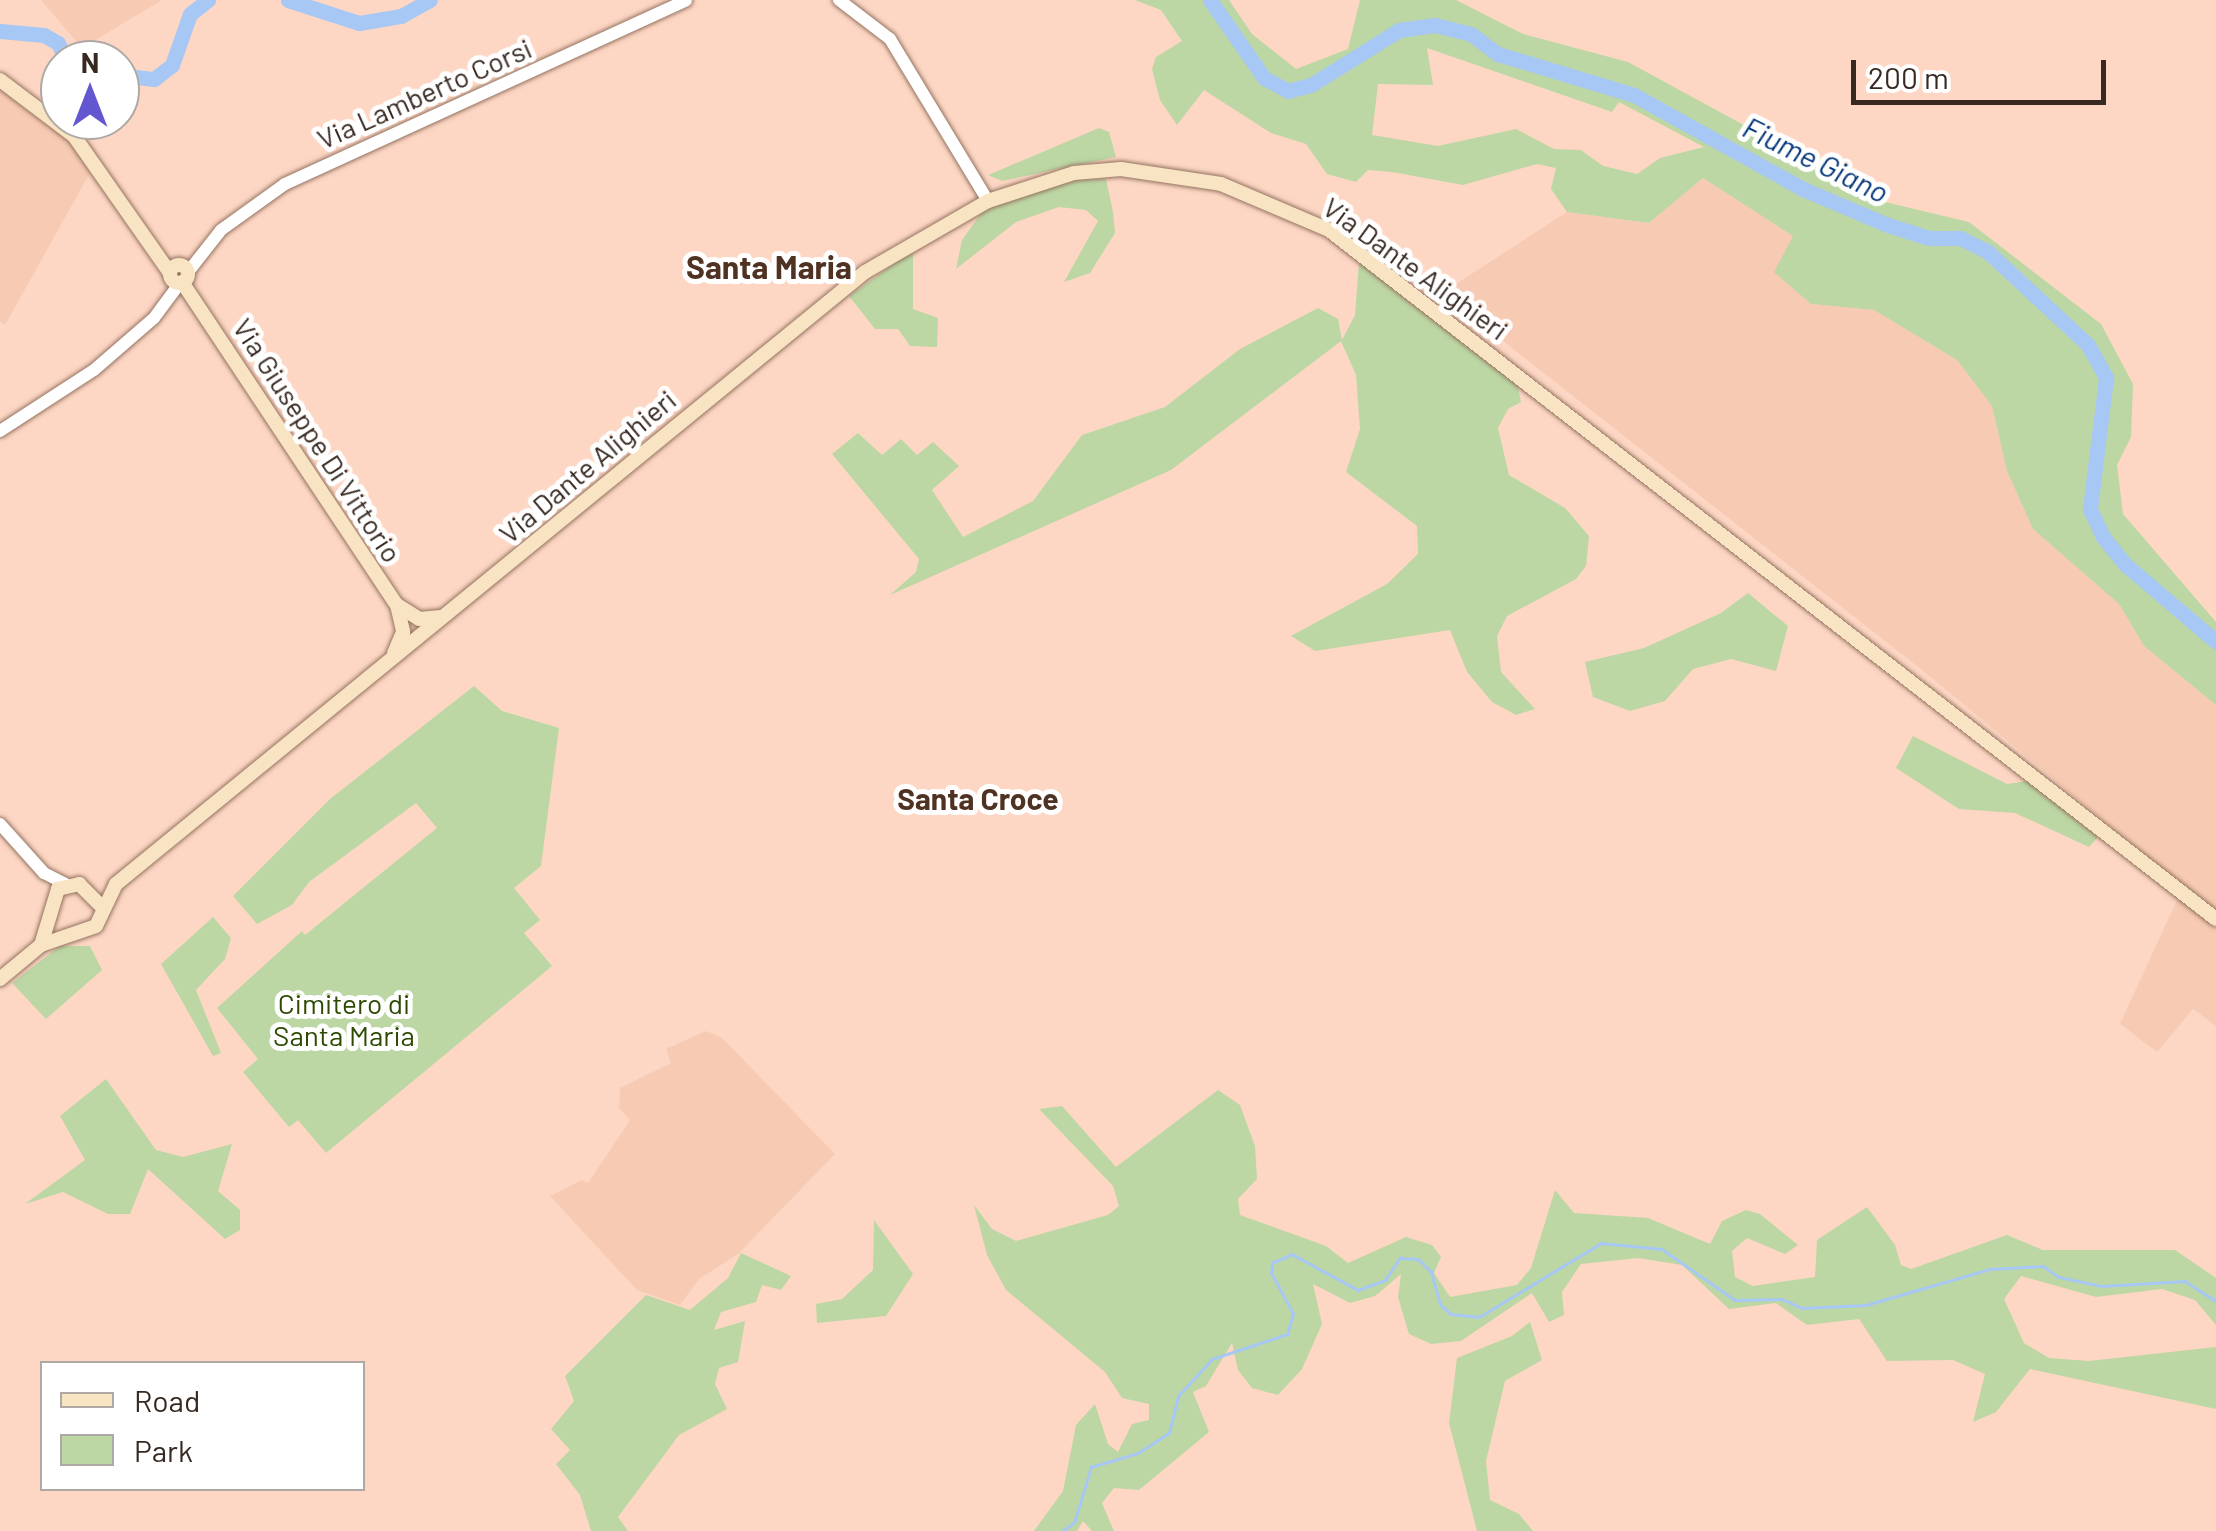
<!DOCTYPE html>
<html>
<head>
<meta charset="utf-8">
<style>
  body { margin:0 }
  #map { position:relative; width:2216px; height:1531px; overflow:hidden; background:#fdd7c4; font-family:Barlow,sans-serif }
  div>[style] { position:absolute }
  .built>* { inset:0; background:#f7cbb3 }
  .green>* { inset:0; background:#bcd7a4 }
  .stream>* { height:2.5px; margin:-1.25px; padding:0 1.25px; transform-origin:1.25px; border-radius:1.25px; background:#a7c7f5 }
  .river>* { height:15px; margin:-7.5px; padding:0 7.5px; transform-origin:7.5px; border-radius:7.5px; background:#a7c7f5 }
  .roads { filter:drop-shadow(0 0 2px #957361) drop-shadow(0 0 2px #957361) }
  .tertiary>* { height:12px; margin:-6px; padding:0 6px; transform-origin:6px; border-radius:6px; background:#fff }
  .secondary>* { height:14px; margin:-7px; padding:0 7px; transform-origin:7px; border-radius:7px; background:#f8e4c3 }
  .secondary>.ring { margin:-7px; padding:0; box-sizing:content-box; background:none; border:14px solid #f8e4c3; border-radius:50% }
  span { translate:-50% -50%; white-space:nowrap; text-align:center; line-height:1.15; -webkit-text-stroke:10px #fff; paint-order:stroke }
  .street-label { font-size:28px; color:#372921 }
  .park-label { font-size:28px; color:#2e4a02 }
  .water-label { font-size:30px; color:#07397b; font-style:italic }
  .neighbourhood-label { font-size:30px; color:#4f3222; font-weight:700 }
  .quarter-label { font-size:32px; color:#4f3222; font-weight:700 }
  .legend { position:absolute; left:40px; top:1361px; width:325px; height:130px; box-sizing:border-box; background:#fff; border:2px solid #afa9a6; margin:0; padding:12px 18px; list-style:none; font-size:30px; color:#372921 }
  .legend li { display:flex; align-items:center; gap:20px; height:50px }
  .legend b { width:50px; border:2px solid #afa9a6 }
  .north { position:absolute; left:40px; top:40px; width:100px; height:100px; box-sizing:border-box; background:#fff; border:2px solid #afa9a6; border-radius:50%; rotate:0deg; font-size:28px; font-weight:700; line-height:40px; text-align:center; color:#372921 }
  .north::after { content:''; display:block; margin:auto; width:35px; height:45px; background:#6357d0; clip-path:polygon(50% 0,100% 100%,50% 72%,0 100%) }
  .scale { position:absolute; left:1851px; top:60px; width:255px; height:45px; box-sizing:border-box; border:5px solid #372921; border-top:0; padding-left:12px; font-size:30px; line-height:35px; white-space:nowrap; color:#372921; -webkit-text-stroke:8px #fff; paint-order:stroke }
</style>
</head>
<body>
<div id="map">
  <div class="built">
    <i style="clip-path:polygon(41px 0,162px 0,82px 48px)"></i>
    <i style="clip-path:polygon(0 86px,73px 143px,91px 171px,5px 325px,0 322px)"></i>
    <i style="clip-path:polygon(1703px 178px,1794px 236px,1811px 304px,1874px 310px,1957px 360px,1992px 406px,2007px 471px,2033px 529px,2119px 604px,2144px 646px,2216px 705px,2216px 914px,1927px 674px,1442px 293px,1567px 212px,1649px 223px)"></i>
    <i style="clip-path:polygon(2178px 898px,2216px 928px,2216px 1026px,2193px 1009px,2157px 1052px,2120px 1024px)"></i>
    <i style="clip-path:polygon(706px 1031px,722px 1038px,835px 1154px,738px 1254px,699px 1279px,680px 1305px,637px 1290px,550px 1196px,582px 1180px,588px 1183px,630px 1120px,619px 1108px,620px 1088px,671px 1063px,666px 1049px)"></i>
  </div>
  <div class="green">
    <i style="clip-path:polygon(evenodd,1135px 0,1229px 0,1252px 34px,1296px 69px,1348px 49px,1360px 0,1456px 0,1523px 34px,1628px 62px,1885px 202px,1969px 222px,2101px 324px,2133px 384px,2131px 437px,2117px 465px,2123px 514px,2216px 622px,2216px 705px,2144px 646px,2119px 604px,2033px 529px,2007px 471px,1992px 406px,1957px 360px,1874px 310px,1811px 304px,1774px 272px,1793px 236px,1703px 178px,1649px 223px,1567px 212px,1551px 189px,1556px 168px,1537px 164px,1463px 185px,1392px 172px,1368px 170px,1356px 182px,1327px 174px,1306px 144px,1271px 133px,1204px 90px,1177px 125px,1160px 100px,1152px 69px,1156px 57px,1182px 41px,1161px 10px,1135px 0,1427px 48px,1612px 112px,1619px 102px,1704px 147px,1660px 158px,1637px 174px,1603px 166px,1581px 150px,1554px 149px,1516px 129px,1438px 146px,1372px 135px,1378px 84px,1433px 85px,1427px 48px)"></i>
    <i style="clip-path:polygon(1099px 128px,1109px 132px,1116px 157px,1002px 181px,988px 175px)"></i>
    <i style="clip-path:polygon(1082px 179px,1106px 179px,1113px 212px,1115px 233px,1090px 273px,1064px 282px,1098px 221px,1086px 210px,1059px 207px,1016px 222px,956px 269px,962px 240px,982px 212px,1034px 189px)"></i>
    <i style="clip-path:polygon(913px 250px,913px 309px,938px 318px,937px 347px,910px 346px,898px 329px,875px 329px,849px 296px)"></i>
    <i style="clip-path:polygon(1359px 262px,1517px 382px,1521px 402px,1508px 409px,1498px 428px,1509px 475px,1565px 508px,1589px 536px,1586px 566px,1576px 579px,1507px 616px,1497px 636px,1501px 672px,1535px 709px,1516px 715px,1492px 702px,1467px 672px,1450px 630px,1315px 651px,1291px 636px,1387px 584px,1418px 554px,1417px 526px,1346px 472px,1360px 429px,1356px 375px,1341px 341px,1171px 470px,890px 595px,916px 572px,919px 559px,832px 454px,858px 433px,882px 455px,901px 439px,917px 455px,933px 442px,959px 466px,932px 490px,963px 537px,1033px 501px,1082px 435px,1165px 407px,1240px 349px,1318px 308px,1338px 319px,1342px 340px,1355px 315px)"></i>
    <i style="clip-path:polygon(1748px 593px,1788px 626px,1776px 671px,1731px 659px,1693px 669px,1665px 701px,1630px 711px,1593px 697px,1585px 662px,1644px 648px,1721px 613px)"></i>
    <i style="clip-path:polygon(474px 686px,502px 711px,559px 728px,541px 866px,514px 888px,540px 920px,524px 933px,552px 966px,326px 1153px,298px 1120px,289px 1127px,243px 1072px,258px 1059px,217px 1008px,302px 931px,305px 935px,437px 828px,416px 803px,309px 882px,292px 905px,257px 924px,233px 896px,330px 799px)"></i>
    <i style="clip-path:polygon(1913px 736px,2007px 784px,2027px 781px,2099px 836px,2089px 847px,2015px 813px,1959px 809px,1896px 768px)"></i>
    <i style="clip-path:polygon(213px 917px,231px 938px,225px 959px,196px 990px,221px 1053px,213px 1056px,161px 964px)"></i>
    <i style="clip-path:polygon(60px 946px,90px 946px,102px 970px,46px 1019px,12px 983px)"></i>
    <i style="clip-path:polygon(106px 1079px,156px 1150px,183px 1157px,232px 1144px,218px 1191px,240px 1210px,240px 1230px,225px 1239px,148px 1169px,130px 1214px,108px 1214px,63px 1192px,25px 1204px,85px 1160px,60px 1116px)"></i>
    <i style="clip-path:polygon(1218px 1090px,1240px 1105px,1255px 1146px,1257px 1179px,1238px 1199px,1240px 1215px,1326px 1246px,1348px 1263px,1406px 1237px,1432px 1245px,1441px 1257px,1434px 1273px,1450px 1297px,1517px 1285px,1531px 1268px,1555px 1190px,1574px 1213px,1648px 1218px,1710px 1244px,1722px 1221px,1746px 1210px,1760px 1214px,1798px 1245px,1785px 1254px,1747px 1238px,1732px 1251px,1735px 1277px,1753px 1286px,1815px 1277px,1817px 1240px,1867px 1207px,1895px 1245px,1901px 1265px,1911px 1269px,2007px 1235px,2043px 1250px,2175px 1250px,2216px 1278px,2216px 1325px,2195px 1300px,2162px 1289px,2096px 1297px,2021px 1276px,2004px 1299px,2024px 1343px,2049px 1358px,2089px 1361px,2216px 1347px,2216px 1409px,2030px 1369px,1996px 1412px,1973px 1422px,1985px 1374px,1953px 1360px,1887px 1361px,1859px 1319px,1807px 1325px,1776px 1303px,1729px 1309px,1682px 1265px,1638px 1258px,1581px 1264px,1562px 1292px,1564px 1315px,1549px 1322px,1532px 1293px,1461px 1341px,1431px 1344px,1409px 1334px,1398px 1297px,1401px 1274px,1375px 1296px,1350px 1303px,1313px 1284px,1322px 1324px,1302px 1369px,1278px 1395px,1252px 1388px,1238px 1370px,1232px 1343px,1206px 1386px,1193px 1392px,1209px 1432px,1139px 1490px,1114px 1488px,1102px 1503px,1114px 1531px,1092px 1531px,1083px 1521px,1077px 1531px,1034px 1531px,1063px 1491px,1076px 1425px,1095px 1404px,1108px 1444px,1118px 1452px,1132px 1424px,1149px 1420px,1149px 1404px,1122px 1398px,1105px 1372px,1006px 1290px,987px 1255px,974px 1205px,992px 1229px,1016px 1241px,1108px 1215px,1119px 1206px,1113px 1186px,1039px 1109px,1062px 1106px,1116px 1167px)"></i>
    <i style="clip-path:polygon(874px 1220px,913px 1274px,886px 1316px,817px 1323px,816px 1304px,842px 1299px,873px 1270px)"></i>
    <i style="clip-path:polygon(741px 1253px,791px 1276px,781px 1290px,762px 1285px,756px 1302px,721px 1312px,714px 1330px,745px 1321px,738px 1362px,719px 1368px,715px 1384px,727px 1409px,679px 1435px,618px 1517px,628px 1531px,591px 1531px,580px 1495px,556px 1464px,570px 1450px,551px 1429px,574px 1401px,565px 1376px,646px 1295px,690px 1310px,728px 1278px)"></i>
    <i style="clip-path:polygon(1530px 1322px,1542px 1360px,1505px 1381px,1486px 1461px,1490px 1500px,1519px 1514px,1533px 1531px,1477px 1531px,1449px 1423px,1457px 1358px,1512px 1336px)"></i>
  </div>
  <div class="stream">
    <i style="left:1062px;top:1531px;width:14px;rotate:-34deg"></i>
    <i style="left:1074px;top:1523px;width:59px;rotate:-73.1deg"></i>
    <i style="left:1091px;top:1467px;width:49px;rotate:-16.6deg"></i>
    <i style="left:1138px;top:1453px;width:37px;rotate:-33deg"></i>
    <i style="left:1169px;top:1433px;width:38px;rotate:-76deg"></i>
    <i style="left:1178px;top:1396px;width:50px;rotate:-47.4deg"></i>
    <i style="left:1212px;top:1359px;width:79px;rotate:-18.4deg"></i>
    <i style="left:1287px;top:1334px;width:21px;rotate:-73deg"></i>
    <i style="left:1293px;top:1314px;width:47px;rotate:-118.2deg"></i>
    <i style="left:1271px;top:1273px;width:10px;rotate:-84deg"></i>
    <i style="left:1272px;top:1263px;width:22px;rotate:-24deg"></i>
    <i style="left:1292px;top:1254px;width:75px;rotate:28.6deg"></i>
    <i style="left:1358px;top:1290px;width:29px;rotate:-20deg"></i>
    <i style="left:1385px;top:1280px;width:27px;rotate:-56deg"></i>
    <i style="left:1400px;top:1258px;width:18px;rotate:3deg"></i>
    <i style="left:1418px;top:1259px;width:18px;rotate:43deg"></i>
    <i style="left:1431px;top:1271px;width:35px;rotate:74deg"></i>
    <i style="left:1441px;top:1305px;width:13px;rotate:42deg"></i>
    <i style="left:1451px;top:1314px;width:28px;rotate:6deg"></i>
    <i style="left:1479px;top:1317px;width:143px;rotate:-31.2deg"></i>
    <i style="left:1601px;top:1243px;width:61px;rotate:5.6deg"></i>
    <i style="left:1662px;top:1249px;width:89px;rotate:34.9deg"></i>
    <i style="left:1735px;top:1300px;width:47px;rotate:-1.2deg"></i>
    <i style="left:1782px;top:1299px;width:22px;rotate:24deg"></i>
    <i style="left:1802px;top:1308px;width:64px;rotate:-2.7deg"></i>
    <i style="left:1866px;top:1305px;width:129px;rotate:-16.2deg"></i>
    <i style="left:1990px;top:1269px;width:53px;rotate:-3.2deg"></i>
    <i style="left:2043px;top:1266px;width:19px;rotate:35deg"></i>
    <i style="left:2059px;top:1277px;width:44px;rotate:11.8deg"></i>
    <i style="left:2102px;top:1286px;width:83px;rotate:-3.4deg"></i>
    <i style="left:2185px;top:1281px;width:37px;rotate:33deg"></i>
  </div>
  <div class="river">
    <i style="left:288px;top:0;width:75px;rotate:17.9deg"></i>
    <i style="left:359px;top:23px;width:43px;rotate:-9.5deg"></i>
    <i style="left:401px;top:16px;width:33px;rotate:-29deg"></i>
    <i style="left:1210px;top:0;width:95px;rotate:55.3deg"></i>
    <i style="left:1264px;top:78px;width:27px;rotate:28deg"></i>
    <i style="left:1288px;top:91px;width:24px;rotate:-15deg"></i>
    <i style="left:1311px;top:85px;width:104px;rotate:-32deg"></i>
    <i style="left:1399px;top:30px;width:36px;rotate:-8deg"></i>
    <i style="left:1435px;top:25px;width:37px;rotate:14deg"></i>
    <i style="left:1471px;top:34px;width:34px;rotate:37deg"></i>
    <i style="left:1498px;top:54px;width:142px;rotate:16.8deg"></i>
    <i style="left:1634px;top:95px;width:193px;rotate:29.1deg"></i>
    <i style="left:1803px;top:189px;width:89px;rotate:23.1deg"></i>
    <i style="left:1885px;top:224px;width:46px;rotate:17.7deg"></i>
    <i style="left:1929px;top:238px;width:31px"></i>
    <i style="left:1960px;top:238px;width:30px;rotate:26deg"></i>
    <i style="left:1987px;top:251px;width:138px;rotate:42.9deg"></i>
    <i style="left:2088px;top:345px;width:38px;rotate:61deg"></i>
    <i style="left:2106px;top:378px;width:132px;rotate:97deg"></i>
    <i style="left:2090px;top:509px;width:31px;rotate:65deg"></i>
    <i style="left:2103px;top:537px;width:36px;rotate:51deg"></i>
    <i style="left:2126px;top:565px;width:118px;rotate:40.5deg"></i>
    <i style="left:0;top:31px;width:44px;rotate:5.2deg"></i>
    <i style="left:44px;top:35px;width:16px;rotate:30deg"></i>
    <i style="left:58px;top:43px;width:19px;rotate:65deg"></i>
    <i style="left:120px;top:75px;width:34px;rotate:7deg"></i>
    <i style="left:154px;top:79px;width:23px;rotate:-38deg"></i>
    <i style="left:172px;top:65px;width:54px;rotate:-70.6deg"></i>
    <i style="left:190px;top:14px;width:23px;rotate:-38deg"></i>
  </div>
  <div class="roads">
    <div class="tertiary">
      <i style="left:839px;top:0;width:64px;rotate:37.4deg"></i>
      <i style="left:890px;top:39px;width:189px;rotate:58.8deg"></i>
      <i style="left:188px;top:272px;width:53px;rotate:-51.8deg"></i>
      <i style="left:221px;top:230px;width:79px;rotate:-35.7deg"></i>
      <i style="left:285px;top:184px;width:441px;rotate:-24.6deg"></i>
      <i style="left:0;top:431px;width:112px;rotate:-33deg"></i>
      <i style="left:94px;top:370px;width:79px;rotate:-40.9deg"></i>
      <i style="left:154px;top:318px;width:44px;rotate:-53.4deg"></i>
      <i style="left:0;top:824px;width:66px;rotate:48.1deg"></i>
      <i style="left:44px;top:873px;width:27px;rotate:27deg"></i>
    </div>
    <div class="secondary">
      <i style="left:0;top:80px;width:93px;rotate:37.1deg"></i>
      <i style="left:74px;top:136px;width:167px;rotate:55deg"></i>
      <i class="ring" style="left:170px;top:265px;width:4px;height:4px"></i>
      <i style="left:182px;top:282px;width:388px;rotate:56.4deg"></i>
      <i style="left:397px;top:605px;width:28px;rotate:77deg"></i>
      <i style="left:403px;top:632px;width:23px;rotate:113deg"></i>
      <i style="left:397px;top:605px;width:26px;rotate:32deg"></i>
      <i style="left:419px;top:619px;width:22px;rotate:-5deg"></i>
      <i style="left:41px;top:945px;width:59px;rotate:-73.1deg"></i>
      <i style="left:58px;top:889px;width:22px;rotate:-13deg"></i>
      <i style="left:79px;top:884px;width:31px;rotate:45deg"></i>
      <i style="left:0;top:979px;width:53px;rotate:-39.7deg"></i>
      <i style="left:41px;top:945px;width:58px;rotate:-19.1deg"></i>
      <i style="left:96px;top:926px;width:47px;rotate:-64.5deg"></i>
      <i style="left:116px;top:884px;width:967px;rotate:-39.25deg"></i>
      <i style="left:865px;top:272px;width:142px;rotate:-30deg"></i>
      <i style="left:988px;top:201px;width:90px;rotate:-18deg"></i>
      <i style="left:1074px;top:173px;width:47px;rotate:-4.9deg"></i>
      <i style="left:1121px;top:169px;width:101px;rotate:8.5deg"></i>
      <i style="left:1221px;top:184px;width:117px;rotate:23.1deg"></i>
      <i style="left:1329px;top:230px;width:1123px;rotate:37.84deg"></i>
    </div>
  </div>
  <div class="street-label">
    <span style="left:424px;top:93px;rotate:-24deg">Via Lamberto Corsi</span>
    <span style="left:1416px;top:268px;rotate:36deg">Via Dante Alighieri</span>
    <span style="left:318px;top:440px;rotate:57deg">Via Giuseppe Di Vittorio</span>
    <span style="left:587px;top:466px;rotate:-40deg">Via Dante Alighieri</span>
  </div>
  <div class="park-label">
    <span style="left:344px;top:1019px">Cimitero di<br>Santa Maria</span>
  </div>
  <div class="water-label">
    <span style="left:1816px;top:159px;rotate:26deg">Fiume Giano</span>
  </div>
  <div class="neighbourhood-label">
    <span style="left:978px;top:798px">Santa Croce</span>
  </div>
  <div class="quarter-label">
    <span style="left:769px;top:266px">Santa Maria</span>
  </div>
  <ul class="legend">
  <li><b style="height:12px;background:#f8e4c3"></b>Road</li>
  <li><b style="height:28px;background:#bcd7a4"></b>Park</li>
  </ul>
  <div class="north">N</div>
  <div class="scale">200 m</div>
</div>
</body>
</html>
